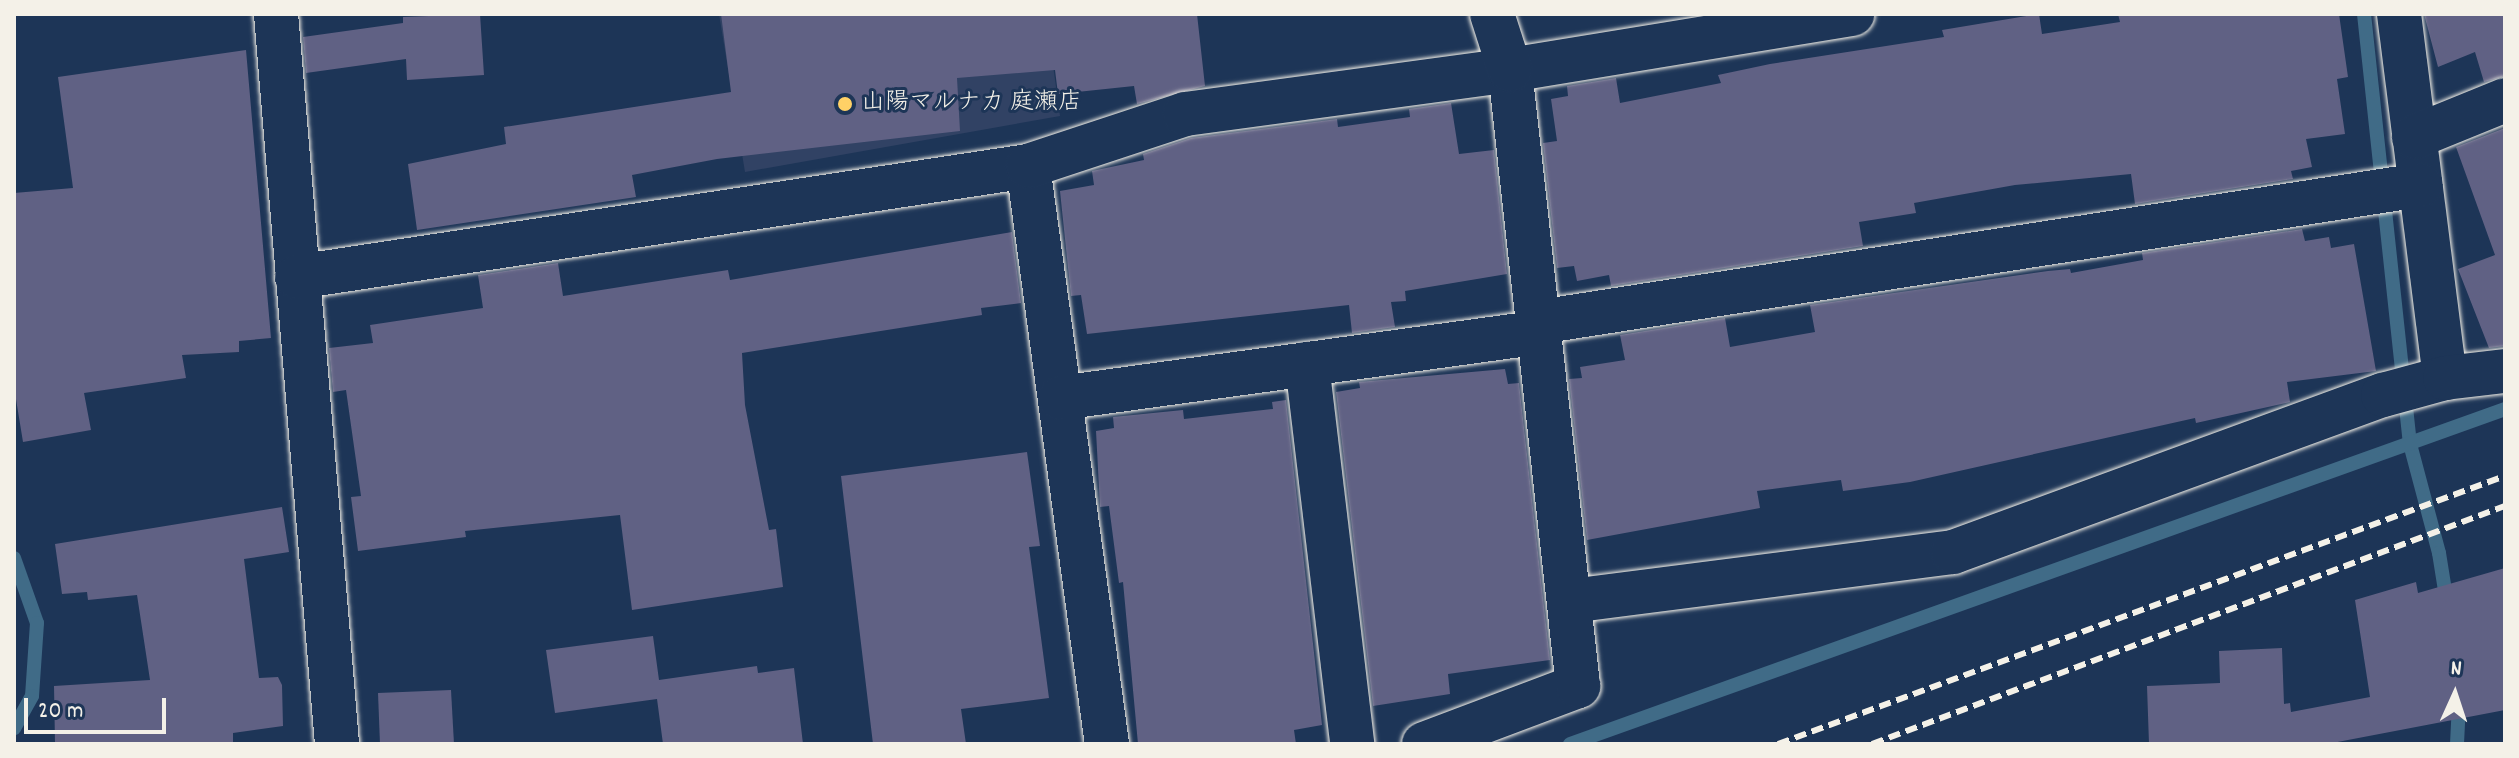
<!DOCTYPE html>
<html>
<head>
<meta charset="utf-8">
<style>
  body { margin:0 }
  #map { position:relative; width:2519px; height:758px; overflow:hidden; background:#1d3557; font-family:Dekko,"Klee One",sans-serif }
  div>[style] { position:absolute }
  .built>* { inset:0; background:#314264 }
  .stream>* { height:14px; margin:-7px; padding:0 7px; transform-origin:7px; border-radius:7px; background:#406b87 }
  .building>* { inset:0; background:#606184 }
  .roads { filter:drop-shadow(0 0 2px #f4f1e8) drop-shadow(0 0 2px #f4f1e8) }
  .minor>* { height:44px; margin:-22px; padding:0 22px; transform-origin:22px; border-radius:22px; background:#1d3557 }
  .rail>* { height:6px; margin-top:-3px; transform-origin:0; background:repeating-linear-gradient(90deg,#f4f1e8 0 12px,transparent 0 18px) }
  .dots>* { width:22px; height:22px; translate:-50% -50%; box-sizing:border-box; border:4px solid #1d3557; border-radius:50% }
  span { translate:-50% -50%; white-space:nowrap; text-align:center; line-height:1.15; -webkit-text-stroke:6px #1d3557; paint-order:stroke }
  .poi-label { font-size:24px; color:#f4f1e8 }
  .left { translate:0 -50%; text-align:left }
  .frame { position:absolute; inset:0; border:16px solid #f4f1e8; pointer-events:none }
  .north { position:absolute; left:2415px; top:654px; width:80px; height:80px; -webkit-text-stroke:6px #1d3557; paint-order:stroke; rotate:3deg; font-size:22px; font-weight:700; line-height:32px; text-align:center; color:#f4f1e8 }
  .north::after { content:''; display:block; margin:auto; width:28px; height:36px; background:#f4f1e8; clip-path:polygon(50% 0,100% 100%,50% 72%,0 100%) }
  .scale { position:absolute; left:24px; top:698px; width:142px; height:36px; box-sizing:border-box; border:4px solid #f4f1e8; border-top:0; padding-left:10px; font-size:24px; line-height:28px; white-space:nowrap; color:#f4f1e8; -webkit-text-stroke:6px #1d3557; paint-order:stroke }
</style>
</head>
<body>
<div id="map">
  <div class="built">
    <i style="clip-path:polygon(719px 14px,1046px 14px,1060px 116px,745px 172px)"></i>
  </div>
  <div class="stream">
    <i style="left:2364px;top:14px;width:432px;rotate:83.9deg"></i>
    <i style="left:2410px;top:444px;width:113px;rotate:75.1deg"></i>
    <i style="left:2439px;top:553px;width:51px;rotate:80.9deg"></i>
    <i style="left:14px;top:558px;width:69px;rotate:70.5deg"></i>
    <i style="left:37px;top:623px;width:73px;rotate:93.9deg"></i>
    <i style="left:32px;top:696px;width:37px;rotate:119deg"></i>
    <i style="left:1570px;top:744px;width:993px;rotate:-19.71deg"></i>
    <i style="left:2457px;top:744px;width:41px;rotate:-87.2deg"></i>
  </div>
  <div class="building">
    <i style="clip-path:polygon(480px 14px,484px 75px,407px 80px,406px 59px,306px 73px,303px 37px,403px 23px,403px 17px)"></i>
    <i style="clip-path:polygon(721px 14px,1197px 14px,1205px 86px,1137px 104px,1134px 86px,1058px 94px,1055px 70px,957px 78px,960px 131px,717px 159px,632px 175px,636px 197px,417px 230px,408px 164px,506px 144px,504px 127px,731px 92px)"></i>
    <i style="clip-path:polygon(2039px 14px,2042px 34px,2120px 22px,2118px 14px,2339px 14px,2348px 77px,2337px 79px,2345px 134px,2306px 139px,2312px 167px,2291px 171px,2293px 179px,2135px 204px,2131px 174px,2015px 185px,1914px 203px,1916px 213px,1859px 222px,1863px 246px,1611px 286px,1609px 275px,1577px 281px,1574px 266px,1557px 268px,1543px 143px,1557px 141px,1551px 99px,1568px 96px,1567px 86px,1616px 78px,1620px 103px,1721px 83px,1718px 75px,1770px 64px,1944px 37px,1942px 30px)"></i>
    <i style="clip-path:polygon(2424px 14px,2505px 14px,2505px 76px,2484px 82px,2475px 52px,2438px 67px)"></i>
    <i style="clip-path:polygon(246px 50px,271px 338px,239px 341px,239px 352px,182px 355px,186px 378px,84px 393px,91px 430px,23px 442px,14px 387px,14px 193px,73px 188px,58px 77px)"></i>
    <i style="clip-path:polygon(1451px 103px,1459px 154px,1494px 150px,1507px 274px,1405px 291px,1406px 301px,1391px 302px,1395px 327px,1352px 333px,1349px 305px,1087px 334px,1081px 295px,1071px 296px,1060px 191px,1094px 185px,1092px 171px,1144px 160px,1143px 154px,1191px 138px,1337px 119px,1338px 127px,1410px 117px,1409px 109px)"></i>
    <i style="clip-path:polygon(2505px 128px,2505px 346px,2489px 348px,2458px 269px,2495px 255px,2456px 147px)"></i>
    <i style="clip-path:polygon(2302px 229px,2305px 241px,2329px 237px,2331px 248px,2354px 244px,2376px 371px,2287px 382px,2290px 402px,2196px 423px,2195px 418px,1910px 482px,1843px 491px,1841px 480px,1757px 491px,1760px 508px,1587px 540px,1569px 379px,1582px 378px,1580px 367px,1625px 360px,1620px 335px,1725px 318px,1730px 347px,1815px 332px,1810px 305px,2048px 271px,2070px 269px,2071px 273px,2143px 260px,2142px 253px)"></i>
    <i style="clip-path:polygon(1012px 232px,1021px 303px,981px 308px,982px 315px,742px 353px,745px 405px,769px 530px,776px 529px,783px 587px,632px 610px,620px 515px,465px 531px,466px 537px,358px 551px,351px 497px,361px 496px,346px 390px,333px 392px,329px 348px,373px 343px,370px 325px,483px 308px,478px 275px,558px 263px,563px 296px,728px 270px,730px 280px)"></i>
    <i style="clip-path:polygon(1505px 369px,1508px 384px,1519px 383px,1550px 660px,1448px 674px,1450px 694px,1373px 706px,1336px 392px,1360px 388px,1359px 382px)"></i>
    <i style="clip-path:polygon(1286px 400px,1322px 725px,1294px 730px,1296px 744px,1138px 744px,1123px 582px,1119px 583px,1109px 506px,1100px 507px,1096px 431px,1114px 428px,1113px 417px,1183px 410px,1184px 419px,1273px 409px,1272px 402px)"></i>
    <i style="clip-path:polygon(1027px 452px,1040px 546px,1029px 547px,1049px 698px,961px 709px,966px 744px,873px 744px,841px 476px)"></i>
    <i style="clip-path:polygon(282px 507px,289px 552px,244px 559px,259px 678px,278px 677px,282px 685px,283px 726px,233px 733px,233px 742px,55px 744px,54px 686px,150px 680px,137px 595px,88px 600px,87px 592px,62px 594px,55px 544px)"></i>
    <i style="clip-path:polygon(2505px 568px,2505px 710px,2327px 744px,2149px 744px,2147px 686px,2220px 683px,2219px 651px,2282px 648px,2284px 704px,2290px 703px,2291px 712px,2370px 697px,2355px 600px,2416px 582px,2418px 593px)"></i>
    <i style="clip-path:polygon(653px 636px,659px 680px,757px 666px,758px 673px,794px 668px,803px 744px,663px 744px,657px 699px,555px 713px,546px 650px)"></i>
    <i style="clip-path:polygon(451px 690px,454px 744px,380px 744px,378px 693px)"></i>
  </div>
  <div class="roads">
    <div class="minor">
      <i style="left:276px;top:14px;width:733px;rotate:85.22deg"></i>
      <i style="left:2399px;top:14px;width:367px;rotate:82.8deg"></i>
      <i style="left:2414px;top:137px;width:98px;rotate:-22.1deg"></i>
      <i style="left:1028px;top:166px;width:583px;rotate:82.22deg"></i>
      <i style="left:297px;top:277px;width:739px;rotate:-8.63deg"></i>
      <i style="left:1028px;top:166px;width:165px;rotate:-18.3deg"></i>
      <i style="left:1185px;top:114px;width:328px;rotate:-7.7deg"></i>
      <i style="left:1510px;top:70px;width:347px;rotate:-9.3deg"></i>
      <i style="left:1539px;top:322px;width:892px;rotate:-8.84deg"></i>
      <i style="left:1307px;top:364px;width:383px;rotate:83.2deg"></i>
      <i style="left:1060px;top:398px;width:486px;rotate:-7.8deg"></i>
      <i style="left:1571px;top:601px;width:385px;rotate:-7.3deg"></i>
      <i style="left:1953px;top:552px;width:458px;rotate:-20.1deg"></i>
      <i style="left:2383px;top:395px;width:64px;rotate:-15.3deg"></i>
      <i style="left:2445px;top:378px;width:60px;rotate:-6.7deg"></i>
      <i style="left:1424px;top:744px;width:165px;rotate:-20.6deg"></i>
      <i style="left:1578px;top:686px;width:620px;rotate:-96.3deg"></i>
      <i style="left:1510px;top:70px;width:59px;rotate:-107.8deg"></i>
    </div>
  </div>
  <div class="rail">
    <i style="left:1778px;top:744px;width:775px;rotate:-20.24deg"></i>
    <i style="left:1872px;top:744px;width:676px;rotate:-20.61deg"></i>
  </div>
  <div class="dots">
    <i style="left:845px;top:104px;background:#ffd166"></i>
  </div>
  <div class="poi-label">
    <span class="left" style="left:861px;top:104px">山陽マルナカ 庭瀬店</span>
  </div>
  <div class="frame"></div>
  <div class="north">N</div>
  <div class="scale">20 m</div>
</div>
</body>
</html>
